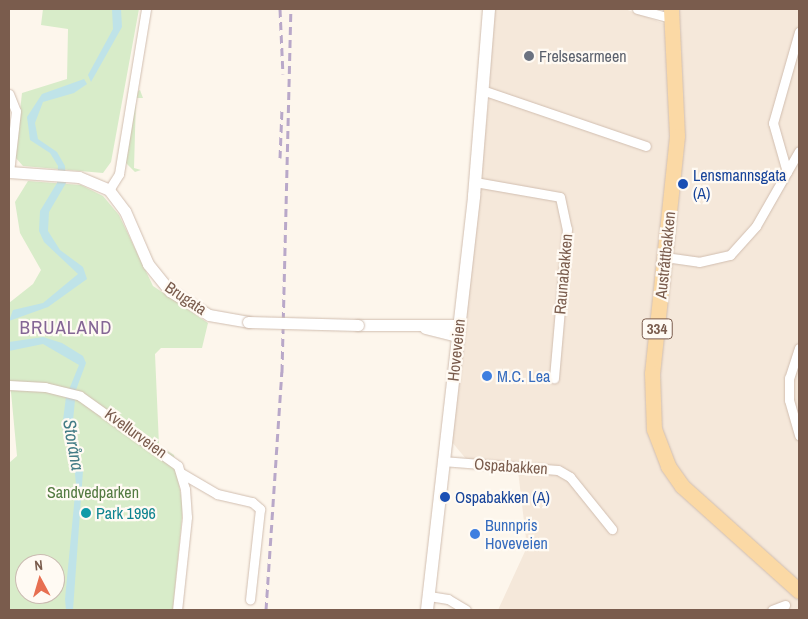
<!DOCTYPE html>
<html>
<head>
<meta charset="utf-8">
<style>
  body { margin:0 }
  #map { position:relative; width:808px; height:619px; overflow:hidden; background:#fdf6ec; font-family:"Archivo Narrow",sans-serif }
  div>[style] { position:absolute }
  .residential>* { inset:0; background:#f5e8da }
  .green>* { inset:0; background:#d8ecc9 }
  .water>* { inset:0; background:#bfe3e8 }
  .roads { filter:drop-shadow(0 0 1px #d1beb0) drop-shadow(0 0 1px #d1beb0) }
  .minor>* { height:9px; margin:-4.5px; padding:0 4.5px; transform-origin:4.5px; border-radius:4.5px; background:#fff }
  .tertiary>* { height:11px; margin:-5.5px; padding:0 5.5px; transform-origin:5.5px; border-radius:5.5px; background:#fff }
  .secondary>* { height:12px; margin:-6px; padding:0 6px; transform-origin:6px; border-radius:6px; background:#fff }
  .primary>* { height:15px; margin:-7.5px; padding:0 7.5px; transform-origin:7.5px; border-radius:7.5px; background:#fbd9a5 }
  .rail>* { height:3px; margin-top:-1.5px; transform-origin:0; background:repeating-linear-gradient(90deg,#b9a8c9 0 8px,transparent 0 13px) }
  .bridges { filter:drop-shadow(0 0 1px #d1beb0) drop-shadow(0 0 1px #d1beb0) }
  .tertiary-bridge>* { height:11px; margin:-5.5px; padding:0 5.5px; transform-origin:5.5px; border-radius:5.5px; background:#fff }
  .dots>* { width:14px; height:14px; translate:-50% -50%; box-sizing:border-box; border:2px solid #fffaf3; border-radius:50% }
  span { translate:-50% -50%; white-space:nowrap; text-align:center; line-height:1.15; -webkit-text-stroke:4.5px #fffaf3; paint-order:stroke }
  .shield-label span { padding:1px 4px; background:#fffaf3; border:1px solid; border-radius:4px; -webkit-text-stroke-width:0 }
  .shield-label { font-size:15px; color:#7a5c4d; font-weight:700 }
  .worship-label { font-size:16px; color:#5b616d }
  .left { translate:0 -50%; text-align:left }
  .transit-label { font-size:16px; color:#164399 }
  .street-label { font-size:16px; color:#7a5c4d }
  .shop-label { font-size:16px; color:#366cbe }
  .park-label { font-size:16px; color:#537a41 }
  .culture-label { font-size:16px; color:#0d838f }
  .water-label { font-size:18px; color:#437c86; font-style:italic }
  .quarter-label { font-size:19px; color:#846695; letter-spacing:1px }
  .frame { position:absolute; inset:0; border:10px solid #7a5c4d; pointer-events:none }
  .north { position:absolute; left:15px; top:554px; width:50px; height:50px; box-sizing:border-box; background:#fffaf3; border:1px solid #cabbb1; border-radius:50%; rotate:354deg; font-size:14px; font-weight:700; line-height:20px; text-align:center; color:#7a5c4d }
  .north::after { content:''; display:block; margin:auto; width:18px; height:22px; background:#e76f51; clip-path:polygon(50% 0,100% 100%,50% 72%,0 100%) }
</style>
</head>
<body>
<div id="map">
  <div class="residential">
    <i style="clip-path:polygon(494px 9px,625px 9px,665px 24px,678px 9px,799px 9px,799px 579px,790px 593px,799px 601px,799px 610px,498px 610px,527px 547px,517px 462px,467px 460px,451px 441px,489px 98px)"></i>
  </div>
  <div class="green">
    <i style="clip-path:polygon(43px 9px,139px 9px,111px 162px,103px 173px,23px 166px,15px 157px,22px 93px,67px 79px,68px 29px,41px 25px)"></i>
    <i style="clip-path:polygon(140px 90px,143px 98px,136px 98px,134px 168px,141px 170px,135px 172px,125px 162px,136px 92px)"></i>
    <i style="clip-path:polygon(evenodd,28px 181px,81px 185px,103px 196px,119px 215px,153px 286px,208px 323px,202px 348px,161px 348px,155px 354px,159px 445px,174px 455px,183px 507px,173px 610px,9px 610px,9px 463px,17px 456px,9px 371px,9px 303px,33px 284px,41px 270px,20px 233px,15px 202px,28px 181px,25px 564px,55px 564px,55px 594px,25px 594px,25px 564px)"></i>
  </div>
  <div class="water">
    <i style="clip-path:polygon(112px 9px,121px 9px,122px 27px,91px 82px,88px 75px,113px 29px)"></i>
    <i style="clip-path:polygon(84px 79px,87px 84px,74px 93px,43px 102px,35px 123px,38px 139px,57px 152px,65px 166px,66px 183px,49px 212px,48px 231px,60px 250px,83px 267px,87px 279px,48px 307px,9px 321px,13px 310px,43px 303px,78px 274px,44px 242px,39px 231px,40px 211px,57px 183px,58px 166px,50px 153px,30px 140px,27px 117px,42px 94px)"></i>
    <i style="clip-path:polygon(43px 337px,62px 343px,83px 356px,86px 363px,76px 390px,72px 431px,83px 471px,73px 610px,66px 610px,65px 599px,76px 484px,73px 454px,62px 428px,66px 397px,79px 365px,43px 344px,9px 351px,9px 342px)"></i>
  </div>
  <div class="roads">
    <div class="minor">
      <i style="left:637px;top:9px;width:28px;rotate:15deg"></i>
      <i style="left:485px;top:91px;width:170px;rotate:18.9deg"></i>
      <i style="left:9px;top:94px;width:18px;rotate:68deg"></i>
      <i style="left:16px;top:111px;width:61px;rotate:96.5deg"></i>
      <i style="left:787px;top:172px;width:51px;rotate:-105.9deg"></i>
      <i style="left:773px;top:123px;width:95px;rotate:-74.1deg"></i>
      <i style="left:475px;top:182px;width:86px;rotate:10deg"></i>
      <i style="left:560px;top:197px;width:33px;rotate:78deg"></i>
      <i style="left:567px;top:229px;width:150px;rotate:95deg"></i>
      <i style="left:109px;top:190px;width:19px;rotate:-58deg"></i>
      <i style="left:119px;top:174px;width:167px;rotate:-80.7deg"></i>
      <i style="left:665px;top:257px;width:34px;rotate:8deg"></i>
      <i style="left:699px;top:262px;width:32px;rotate:-13deg"></i>
      <i style="left:730px;top:255px;width:39px;rotate:-48deg"></i>
      <i style="left:756px;top:226px;width:86px;rotate:-60.2deg"></i>
      <i style="left:799px;top:348px;width:32px;rotate:108deg"></i>
      <i style="left:789px;top:378px;width:22px;rotate:90deg"></i>
      <i style="left:789px;top:400px;width:37px;rotate:74deg"></i>
      <i style="left:9px;top:385px;width:36px;rotate:3deg"></i>
      <i style="left:45px;top:387px;width:36px;rotate:14deg"></i>
      <i style="left:80px;top:396px;width:120px;rotate:35.5deg"></i>
      <i style="left:178px;top:466px;width:24px;rotate:73deg"></i>
      <i style="left:185px;top:489px;width:28px;rotate:86deg"></i>
      <i style="left:187px;top:517px;width:94px;rotate:96.1deg"></i>
      <i style="left:442px;top:461px;width:116px;rotate:4.4deg"></i>
      <i style="left:558px;top:470px;width:14px;rotate:30deg"></i>
      <i style="left:570px;top:477px;width:67px;rotate:51.1deg"></i>
      <i style="left:181px;top:473px;width:42px;rotate:30.3deg"></i>
      <i style="left:217px;top:494px;width:36px;rotate:13deg"></i>
      <i style="left:252px;top:502px;width:11px;rotate:41deg"></i>
      <i style="left:260px;top:509px;width:91px;rotate:96.3deg"></i>
      <i style="left:429px;top:596px;width:19px;rotate:9deg"></i>
      <i style="left:448px;top:599px;width:21px;rotate:31deg"></i>
      <i style="left:772px;top:610px;width:14px;rotate:-21deg"></i>
    </div>
    <div class="tertiary">
      <i style="left:9px;top:172px;width:70px;rotate:4.1deg"></i>
      <i style="left:79px;top:177px;width:33px;rotate:23deg"></i>
      <i style="left:109px;top:190px;width:26px;rotate:53deg"></i>
      <i style="left:125px;top:211px;width:58px;rotate:66.5deg"></i>
      <i style="left:148px;top:264px;width:35px;rotate:51deg"></i>
      <i style="left:170px;top:291px;width:46px;rotate:31.6deg"></i>
      <i style="left:209px;top:315px;width:40px;rotate:10deg"></i>
      <i style="left:358px;top:325px;width:100px"></i>
      <i style="left:425px;top:328px;width:34px;rotate:14deg"></i>
    </div>
    <div class="secondary">
      <i style="left:427px;top:610px;width:417px;rotate:-83.5deg"></i>
      <i style="left:474px;top:196px;width:188px;rotate:-85.4deg"></i>
    </div>
    <div class="primary">
      <i style="left:671px;top:9px;width:127px;rotate:87.3deg"></i>
      <i style="left:677px;top:136px;width:238px;rotate:96deg"></i>
      <i style="left:652px;top:373px;width:56px;rotate:88deg"></i>
      <i style="left:654px;top:429px;width:40px;rotate:69deg"></i>
      <i style="left:668px;top:466px;width:24px;rotate:55deg"></i>
      <i style="left:682px;top:486px;width:157px;rotate:41.9deg"></i>
    </div>
  </div>
  <div class="rail">
    <i style="left:280px;top:9px;width:65px;rotate:87.4deg"></i>
    <i style="left:280px;top:158px;width:49px;rotate:-87.7deg"></i>
    <i style="left:266px;top:610px;width:239px;rotate:-86.2deg"></i>
    <i style="left:282px;top:372px;width:363px;rotate:-88.6deg"></i>
  </div>
  <div class="bridges">
    <div class="tertiary-bridge">
      <i style="left:248px;top:322px;width:110px;rotate:1.6deg"></i>
    </div>
  </div>
  <div class="dots">
    <i style="left:529px;top:56px;background:#6b7280"></i>
    <i style="left:683px;top:184px;background:#1a4fb4"></i>
    <i style="left:487px;top:376px;background:#3f7fe0"></i>
    <i style="left:445px;top:497px;background:#1a4fb4"></i>
    <i style="left:86px;top:513px;background:#0f9aa8"></i>
    <i style="left:475px;top:534px;background:#3f7fe0"></i>
  </div>
  <div class="shield-label">
    <span style="left:657px;top:329px">334</span>
  </div>
  <div class="worship-label">
    <span class="left" style="left:539px;top:56px">Frelsesarmeen</span>
  </div>
  <div class="transit-label">
    <span class="left" style="left:693px;top:184px">Lensmannsgata<br>(A)</span>
    <span class="left" style="left:455px;top:497px">Ospabakken (A)</span>
  </div>
  <div class="street-label">
    <span style="left:665px;top:255px;rotate:-84deg">Austråttbakken</span>
    <span style="left:563px;top:274px;rotate:-85deg">Raunabakken</span>
    <span style="left:186px;top:298px;rotate:34deg">Brugata</span>
    <span style="left:456px;top:350px;rotate:-84deg">Hoveveien</span>
    <span style="left:136px;top:433px;rotate:36deg">Kvellurveien</span>
    <span style="left:511px;top:466px;rotate:4deg">Ospabakken</span>
  </div>
  <div class="shop-label">
    <span class="left" style="left:497px;top:376px">M.C. Lea</span>
    <span class="left" style="left:485px;top:534px">Bunnpris<br>Hoveveien</span>
  </div>
  <div class="park-label">
    <span style="left:93px;top:492px">Sandvedparken</span>
  </div>
  <div class="culture-label">
    <span class="left" style="left:96px;top:513px">Park 1996</span>
  </div>
  <div class="water-label">
    <span style="left:73px;top:445px;rotate:80deg">Storåna</span>
  </div>
  <div class="quarter-label">
    <span style="left:66px;top:328px">BRUALAND</span>
  </div>
  <div class="frame"></div>
  <div class="north">N</div>
</div>
</body>
</html>
